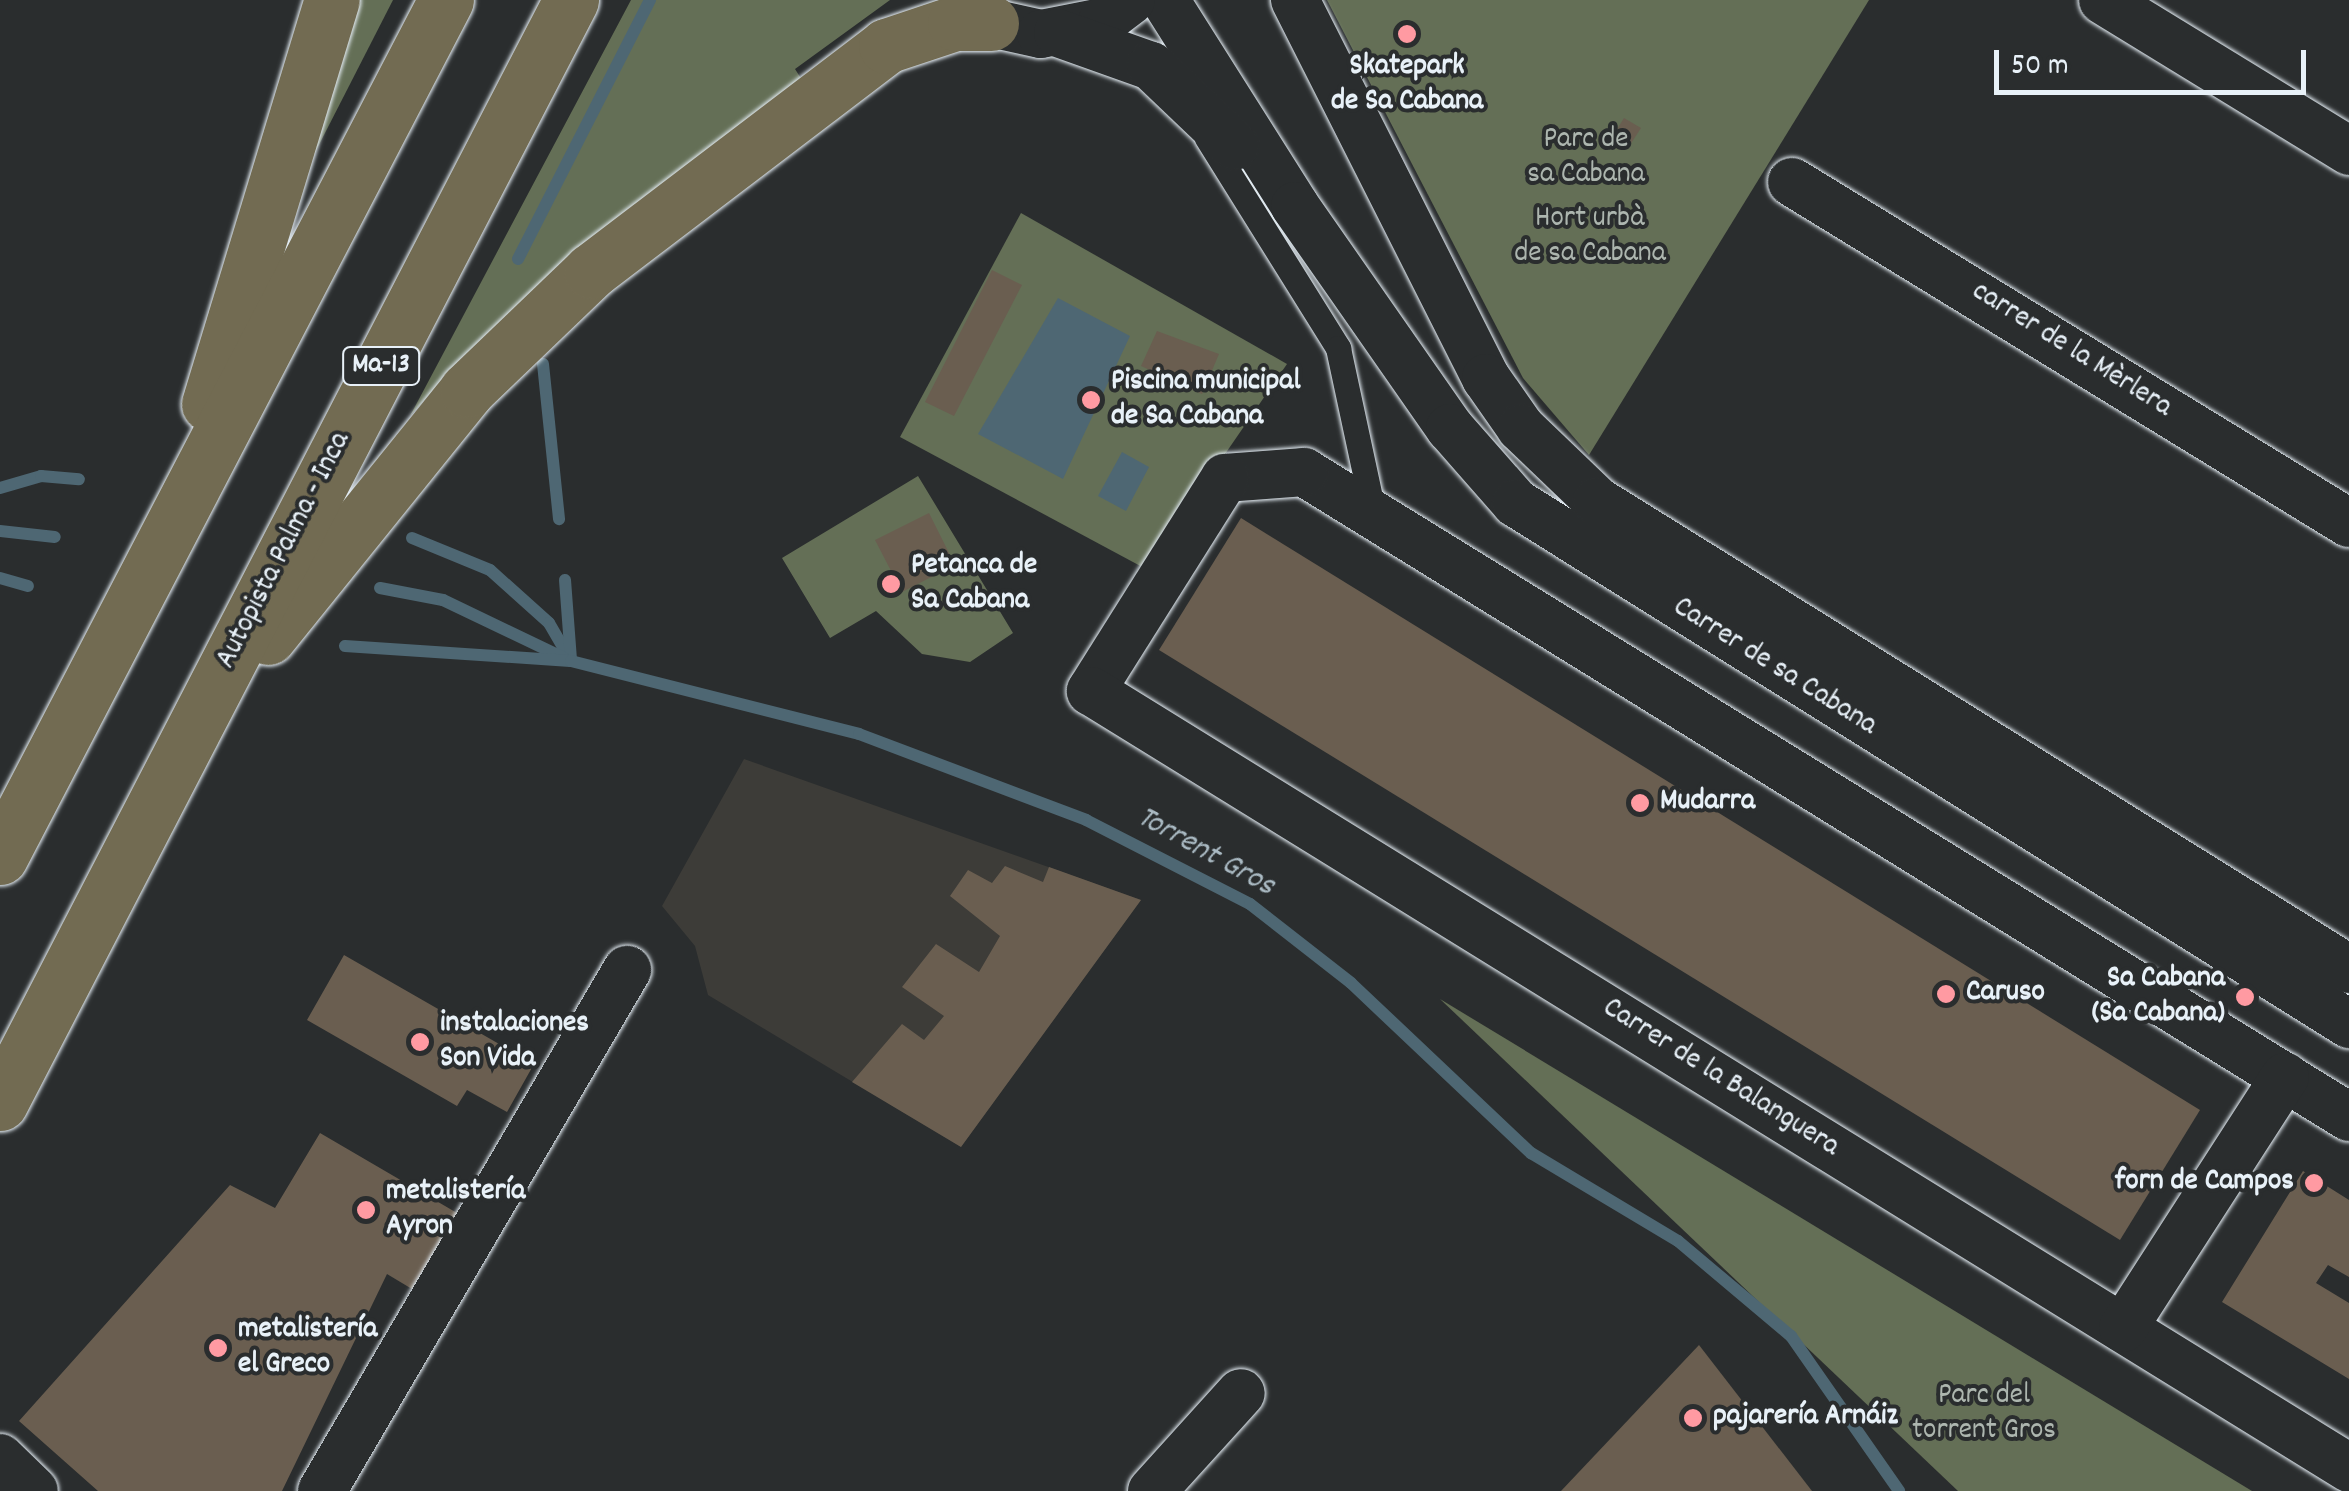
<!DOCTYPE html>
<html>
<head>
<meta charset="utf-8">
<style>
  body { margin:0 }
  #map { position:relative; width:2349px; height:1491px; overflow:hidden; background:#2a2d2e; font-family:Dekko,sans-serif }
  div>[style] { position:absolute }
  .built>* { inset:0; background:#3d3c38 }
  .green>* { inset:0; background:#646f56 }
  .water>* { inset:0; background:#4e6773 }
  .stream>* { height:12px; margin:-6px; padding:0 6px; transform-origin:6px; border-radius:6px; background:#4e6773 }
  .building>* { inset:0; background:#6a5e50 }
  .roads { filter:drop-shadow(0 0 2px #e8f1f8) drop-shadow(0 0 2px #e8f1f8) }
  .lane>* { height:25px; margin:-12.5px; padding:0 12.5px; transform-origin:12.5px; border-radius:12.5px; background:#2a2d2e }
  .street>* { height:48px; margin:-24px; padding:0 24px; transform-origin:24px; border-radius:24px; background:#2a2d2e }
  .highway>* { height:55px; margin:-27.5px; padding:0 27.5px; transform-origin:27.5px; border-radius:27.5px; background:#726b52 }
  .dots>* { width:28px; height:28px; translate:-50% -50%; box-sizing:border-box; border:5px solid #2a2d2e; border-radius:50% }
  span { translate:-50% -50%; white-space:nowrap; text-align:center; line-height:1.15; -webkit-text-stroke:8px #2a2d2e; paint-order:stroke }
  .shield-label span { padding:2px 8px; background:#2a2d2e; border:2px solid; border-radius:8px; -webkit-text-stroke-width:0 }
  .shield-label { font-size:28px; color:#e8f1f8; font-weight:700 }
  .poi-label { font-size:30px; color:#e8f1f8; font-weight:700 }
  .left { translate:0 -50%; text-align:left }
  .right { translate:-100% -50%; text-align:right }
  .park-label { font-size:30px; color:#adb6af }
  .street-label { font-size:30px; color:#e8f1f8 }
  .water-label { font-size:32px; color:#aabac3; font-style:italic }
  .scale { position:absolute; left:1994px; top:50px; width:312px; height:45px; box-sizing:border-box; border:5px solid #e8f1f8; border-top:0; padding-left:12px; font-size:30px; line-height:35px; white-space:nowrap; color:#e8f1f8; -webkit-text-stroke:8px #2a2d2e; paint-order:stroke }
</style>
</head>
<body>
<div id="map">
  <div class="built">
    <i style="clip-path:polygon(744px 759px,1141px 900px,961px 1147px,708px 995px,695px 946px,662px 906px)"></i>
  </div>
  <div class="green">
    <i style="clip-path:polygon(352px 0,393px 0,303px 176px)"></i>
    <i style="clip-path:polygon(631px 0,890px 0,795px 69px,802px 80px,465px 355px,410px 416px)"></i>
    <i style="clip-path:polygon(1327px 0,1869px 0,1589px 455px,1523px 378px)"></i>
    <i style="clip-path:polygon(1021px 213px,1287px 364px,1146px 569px,900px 437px)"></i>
    <i style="clip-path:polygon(918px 476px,1013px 633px,970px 662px,922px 654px,876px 611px,830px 638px,782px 558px)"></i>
    <i style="clip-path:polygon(1440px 999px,2252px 1491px,1958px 1491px)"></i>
  </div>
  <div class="water">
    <i style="clip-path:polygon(1058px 298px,1130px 336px,1063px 479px,978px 434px)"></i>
    <i style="clip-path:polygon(1122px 452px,1149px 467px,1126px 511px,1098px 496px)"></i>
  </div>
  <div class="stream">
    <i style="left:518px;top:259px;width:291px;rotate:-63deg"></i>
    <i style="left:543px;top:364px;width:156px;rotate:84.1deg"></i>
    <i style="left:0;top:488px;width:43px;rotate:-16.3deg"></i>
    <i style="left:41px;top:476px;width:38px;rotate:5deg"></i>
    <i style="left:0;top:531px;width:55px;rotate:6.2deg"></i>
    <i style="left:412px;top:538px;width:84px;rotate:22.3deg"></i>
    <i style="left:490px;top:570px;width:79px;rotate:41.9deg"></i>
    <i style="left:549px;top:623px;width:44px;rotate:59.9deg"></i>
    <i style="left:0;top:578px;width:29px;rotate:16deg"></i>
    <i style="left:565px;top:580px;width:79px;rotate:85.7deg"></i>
    <i style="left:380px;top:588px;width:64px;rotate:10.8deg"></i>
    <i style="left:443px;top:600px;width:134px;rotate:25.6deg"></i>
    <i style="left:345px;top:646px;width:226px;rotate:3.8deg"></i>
    <i style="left:571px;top:661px;width:297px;rotate:14.2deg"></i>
    <i style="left:859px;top:734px;width:243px;rotate:20.7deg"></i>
    <i style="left:1086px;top:820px;width:184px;rotate:27.1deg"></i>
    <i style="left:1250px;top:904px;width:128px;rotate:38deg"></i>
    <i style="left:1351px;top:983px;width:248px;rotate:43.4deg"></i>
    <i style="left:1531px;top:1153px;width:171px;rotate:30.9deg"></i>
    <i style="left:1678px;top:1241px;width:148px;rotate:40.1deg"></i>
    <i style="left:1791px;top:1336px;width:189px;rotate:55.1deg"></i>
  </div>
  <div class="building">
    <i style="clip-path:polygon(1624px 118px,1641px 128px,1630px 145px,1614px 134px)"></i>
    <i style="clip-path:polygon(992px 270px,1022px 285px,954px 416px,925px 402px)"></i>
    <i style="clip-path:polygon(1157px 331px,1219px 354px,1202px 394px,1141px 366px)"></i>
    <i style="clip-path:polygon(929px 513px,955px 565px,902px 592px,875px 540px)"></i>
    <i style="clip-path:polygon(1241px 518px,2200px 1110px,2120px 1240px,1159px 650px)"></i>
    <i style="clip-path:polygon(1005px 866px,1043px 882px,1049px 867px,1141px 900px,961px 1147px,852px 1082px,902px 1024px,924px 1040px,944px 1016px,902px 987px,936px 944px,979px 972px,1000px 936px,950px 896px,968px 870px,992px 883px)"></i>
    <i style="clip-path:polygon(344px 955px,534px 1064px,507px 1112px,467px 1090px,457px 1106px,307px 1020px)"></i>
    <i style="clip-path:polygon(320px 1133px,457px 1213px,412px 1289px,387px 1274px,282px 1491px,98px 1491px,19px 1421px,230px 1185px,275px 1208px)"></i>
    <i style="clip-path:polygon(2303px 1171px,2349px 1200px,2349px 1277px,2328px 1265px,2316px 1283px,2349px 1303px,2349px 1379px,2222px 1302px)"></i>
    <i style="clip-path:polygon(1699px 1345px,1812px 1491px,1561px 1491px)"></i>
  </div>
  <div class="roads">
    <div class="lane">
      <i style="left:1207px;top:138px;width:248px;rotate:58deg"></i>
      <i style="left:1338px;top:348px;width:167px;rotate:77.9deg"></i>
    </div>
    <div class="street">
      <i style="left:1165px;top:0;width:244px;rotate:57.7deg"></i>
      <i style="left:1295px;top:206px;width:271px;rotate:55.1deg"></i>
      <i style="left:1450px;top:428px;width:100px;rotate:48.7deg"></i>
      <i style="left:1516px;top:503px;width:983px;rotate:32.02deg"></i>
      <i style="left:1295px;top:0;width:424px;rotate:63.2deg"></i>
      <i style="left:1486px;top:378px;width:61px;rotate:55deg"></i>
      <i style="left:1521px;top:428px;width:105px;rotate:43.8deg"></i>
      <i style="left:1597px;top:501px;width:886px;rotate:31.9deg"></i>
      <i style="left:2103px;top:0;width:289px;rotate:31.5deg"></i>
      <i style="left:963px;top:1px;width:36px;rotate:38deg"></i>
      <i style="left:991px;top:23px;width:51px;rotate:12.4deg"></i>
      <i style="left:1041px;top:34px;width:62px;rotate:-11.1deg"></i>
      <i style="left:1102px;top:22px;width:36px;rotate:-37deg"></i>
      <i style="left:1058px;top:33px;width:99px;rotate:19.5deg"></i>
      <i style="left:1151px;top:66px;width:116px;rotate:43.6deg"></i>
      <i style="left:1792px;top:182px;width:653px;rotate:31.48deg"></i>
      <i style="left:2349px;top:1117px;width:1228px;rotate:-148.32deg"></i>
      <i style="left:1304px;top:472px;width:79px;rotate:175.7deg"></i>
      <i style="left:1225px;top:478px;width:252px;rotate:122.2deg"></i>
      <i style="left:1091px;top:691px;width:1479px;rotate:31.7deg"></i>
      <i style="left:2123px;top:1328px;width:299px;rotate:-57.2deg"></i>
      <i style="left:0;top:1458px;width:47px;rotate:44.1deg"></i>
      <i style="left:322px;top:1491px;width:604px;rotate:-59.65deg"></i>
      <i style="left:1152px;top:1491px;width:132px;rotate:-47.8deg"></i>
    </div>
    <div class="highway">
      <i style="left:209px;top:404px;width:422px;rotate:-73.1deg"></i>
      <i style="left:268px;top:637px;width:317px;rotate:-51.1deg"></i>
      <i style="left:467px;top:390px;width:172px;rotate:-43.8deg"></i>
      <i style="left:591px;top:271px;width:371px;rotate:-37.3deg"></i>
      <i style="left:886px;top:46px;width:73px;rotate:-18.4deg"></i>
      <i style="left:955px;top:23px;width:36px"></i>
      <i style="left:0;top:857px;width:966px;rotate:-62.51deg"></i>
      <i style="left:0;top:1103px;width:1242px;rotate:-62.63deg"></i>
    </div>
  </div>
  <div class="dots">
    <i style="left:1407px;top:34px;background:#ff9aa2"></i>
    <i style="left:1091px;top:400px;background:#ff9aa2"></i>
    <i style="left:891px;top:584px;background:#ff9aa2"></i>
    <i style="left:1640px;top:803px;background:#ff9aa2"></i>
    <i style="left:1946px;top:994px;background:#ff9aa2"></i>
    <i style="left:2245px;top:997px;background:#ff9aa2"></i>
    <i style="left:420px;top:1042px;background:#ff9aa2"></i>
    <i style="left:2314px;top:1183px;background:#ff9aa2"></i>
    <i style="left:366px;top:1210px;background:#ff9aa2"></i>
    <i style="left:218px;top:1348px;background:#ff9aa2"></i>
    <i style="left:1693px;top:1418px;background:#ff9aa2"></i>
  </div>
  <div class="shield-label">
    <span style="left:381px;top:366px">Ma-13</span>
  </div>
  <div class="poi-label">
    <span style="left:1407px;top:85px">Skatepark<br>de Sa Cabana</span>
    <span class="left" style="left:1111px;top:400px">Piscina municipal<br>de Sa Cabana</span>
    <span class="left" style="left:911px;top:584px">Petanca de<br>Sa Cabana</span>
    <span class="left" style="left:1660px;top:803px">Mudarra</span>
    <span class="right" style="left:2225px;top:997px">Sa Cabana<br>(Sa Cabana)</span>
    <span class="left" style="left:1966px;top:994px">Caruso</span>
    <span class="left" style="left:440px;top:1042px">instalaciones<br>Son Vida</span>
    <span class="right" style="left:2294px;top:1183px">forn de Campos</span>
    <span class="left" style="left:386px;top:1210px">metalistería<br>Ayron</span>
    <span class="left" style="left:238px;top:1348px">metalistería<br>el Greco</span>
    <span class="left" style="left:1713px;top:1418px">pajarería Arnáiz</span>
  </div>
  <div class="park-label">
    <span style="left:1586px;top:158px">Parc de<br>sa Cabana</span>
    <span style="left:1590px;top:237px">Hort urbà<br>de sa Cabana</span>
    <span style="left:1984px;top:1414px">Parc del<br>torrent Gros</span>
  </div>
  <div class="street-label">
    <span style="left:2071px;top:351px;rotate:32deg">carrer de la Mèrlera</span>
    <span style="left:285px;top:551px;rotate:-63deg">Autopista Palma - Inca</span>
    <span style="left:1774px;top:668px;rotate:32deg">Carrer de sa Cabana</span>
    <span style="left:1720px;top:1079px;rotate:32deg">Carrer de la Balanguera</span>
  </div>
  <div class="water-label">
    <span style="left:1205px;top:853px;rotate:29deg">Torrent Gros</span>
  </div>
  <div class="scale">50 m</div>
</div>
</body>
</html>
